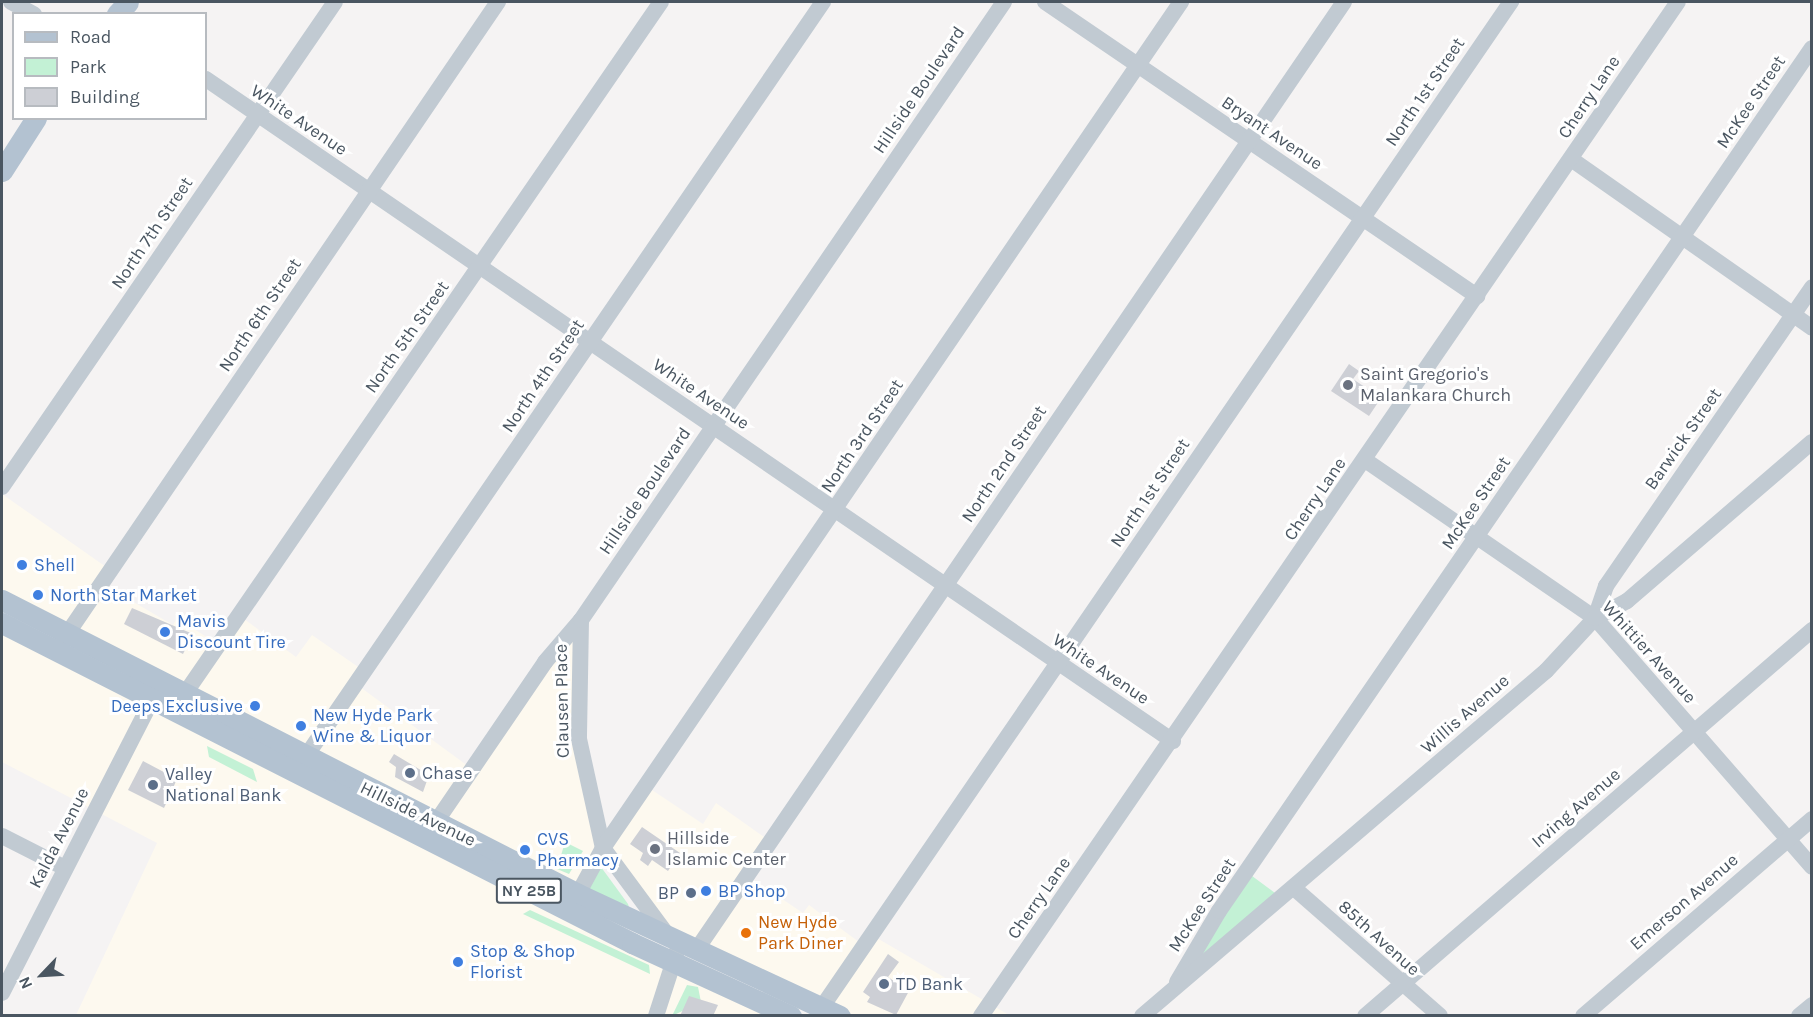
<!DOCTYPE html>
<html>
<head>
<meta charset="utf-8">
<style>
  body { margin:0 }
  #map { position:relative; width:1813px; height:1017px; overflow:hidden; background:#f5f3f3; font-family:Karla,sans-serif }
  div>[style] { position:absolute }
  .commercial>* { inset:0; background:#fdf9ef }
  .green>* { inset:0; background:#c3f1d5 }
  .building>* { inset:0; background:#cdcfd5 }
  .minor>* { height:16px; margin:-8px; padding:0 8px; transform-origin:8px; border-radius:8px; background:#c1cad2 }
  .major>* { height:21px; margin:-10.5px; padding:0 10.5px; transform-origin:10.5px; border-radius:10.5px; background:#b3c2d1 }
  .dots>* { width:16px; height:16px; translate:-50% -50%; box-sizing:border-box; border:3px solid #fff; border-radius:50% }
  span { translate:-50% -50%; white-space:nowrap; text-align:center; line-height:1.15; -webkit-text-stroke:6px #fff; paint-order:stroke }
  .shield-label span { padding:2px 4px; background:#fff; border:2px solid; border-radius:4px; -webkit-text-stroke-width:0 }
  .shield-label { font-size:16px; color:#4a5661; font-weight:700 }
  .street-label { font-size:18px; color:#4a5661 }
  .worship-label { font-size:18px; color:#5b616d }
  .left { translate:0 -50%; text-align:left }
  .shop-label { font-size:18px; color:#366cbe }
  .right { translate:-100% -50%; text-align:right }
  .service-label { font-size:18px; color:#4e5e75 }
  .food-label { font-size:18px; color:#c56008 }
  .frame { position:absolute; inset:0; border:3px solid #4a5661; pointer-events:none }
  .legend { position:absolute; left:12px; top:12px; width:195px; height:108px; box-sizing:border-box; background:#fff; border:2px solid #b7bbc0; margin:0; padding:8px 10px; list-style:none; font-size:18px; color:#4a5661 }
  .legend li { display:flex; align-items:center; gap:12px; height:30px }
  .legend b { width:30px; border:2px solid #b7bbc0 }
  .north { position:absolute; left:12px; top:945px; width:60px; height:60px; -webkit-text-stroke:4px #fff; paint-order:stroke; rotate:245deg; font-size:16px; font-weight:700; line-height:24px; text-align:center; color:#4a5661 }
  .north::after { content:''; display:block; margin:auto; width:21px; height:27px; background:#4a5661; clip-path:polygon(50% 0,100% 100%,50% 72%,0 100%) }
</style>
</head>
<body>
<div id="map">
  <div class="commercial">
    <i style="clip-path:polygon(2px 494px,109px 569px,101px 583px,173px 625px,177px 618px,219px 645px,240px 616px,296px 657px,312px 635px,364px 671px,356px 684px,472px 769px,581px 620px,579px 739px,603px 847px,646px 786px,703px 824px,716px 803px,771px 842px,748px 876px,803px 913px,809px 905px,863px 945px,870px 934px,1009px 1015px,840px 1015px,668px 936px,603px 849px,578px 894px,2px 600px)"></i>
    <i style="clip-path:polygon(2px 623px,791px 1015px,76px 1015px,157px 843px,2px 762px)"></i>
  </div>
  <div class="green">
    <i style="clip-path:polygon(207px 746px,253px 769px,257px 782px,209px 757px)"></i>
    <i style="clip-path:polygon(565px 842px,583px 851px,569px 874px,557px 869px)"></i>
    <i style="clip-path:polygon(601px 867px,628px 904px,629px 907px,588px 889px)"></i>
    <i style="clip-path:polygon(1248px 873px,1279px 896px,1198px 959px)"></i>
    <i style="clip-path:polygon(530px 910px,649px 965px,650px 974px,523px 914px)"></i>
    <i style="clip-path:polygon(687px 985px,698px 987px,701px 1002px,672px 1016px)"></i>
  </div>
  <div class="building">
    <i style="clip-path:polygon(1349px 364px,1359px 371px,1353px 379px,1381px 398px,1369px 416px,1331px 391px)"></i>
    <i style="clip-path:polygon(132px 608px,193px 634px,183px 654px,124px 624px)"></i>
    <i style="clip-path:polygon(394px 754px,429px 775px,423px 792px,395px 777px,396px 767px,389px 762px)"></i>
    <i style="clip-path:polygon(143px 761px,177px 779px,164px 808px,128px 790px)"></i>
    <i style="clip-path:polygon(642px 827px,680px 853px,668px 871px,652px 860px,648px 866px,640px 860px,643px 853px,630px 844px)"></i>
    <i style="clip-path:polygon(888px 954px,899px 962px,888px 977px,909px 991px,896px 1015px,867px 1002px,870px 997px,863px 992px)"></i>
    <i style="clip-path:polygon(689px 996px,718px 1005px,713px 1016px,680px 1016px)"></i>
  </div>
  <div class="minor">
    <i style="left:11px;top:2px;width:26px;rotate:28deg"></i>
    <i style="left:1045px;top:2px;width:523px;rotate:34.24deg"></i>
    <i style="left:206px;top:79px;width:1172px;rotate:34.4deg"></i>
    <i style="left:1571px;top:159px;width:294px;rotate:35deg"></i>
    <i style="left:1365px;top:460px;width:279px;rotate:34.5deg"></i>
    <i style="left:1595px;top:618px;width:330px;rotate:48.9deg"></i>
    <i style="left:2px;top:487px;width:588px;rotate:-55.53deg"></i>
    <i style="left:1595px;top:618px;width:34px;rotate:-71deg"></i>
    <i style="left:1606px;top:586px;width:363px;rotate:-55.4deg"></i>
    <i style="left:581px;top:620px;width:119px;rotate:91deg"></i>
    <i style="left:579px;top:739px;width:112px;rotate:77.6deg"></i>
    <i style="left:603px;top:848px;width:106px;rotate:53.5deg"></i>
    <i style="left:61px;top:643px;width:776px;rotate:-55.72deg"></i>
    <i style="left:184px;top:695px;width:841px;rotate:-55.46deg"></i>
    <i style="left:300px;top:765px;width:925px;rotate:-55.57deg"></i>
    <i style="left:436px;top:822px;width:194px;rotate:-55.7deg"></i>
    <i style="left:545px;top:662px;width:55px;rotate:-49.4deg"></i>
    <i style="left:581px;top:620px;width:749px;rotate:-55.61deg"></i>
    <i style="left:2px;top:836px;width:71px;rotate:26.9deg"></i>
    <i style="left:1294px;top:888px;width:194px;rotate:41.2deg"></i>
    <i style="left:578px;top:894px;width:52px;rotate:-61.5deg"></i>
    <i style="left:603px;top:848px;width:1025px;rotate:-55.66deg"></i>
    <i style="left:697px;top:949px;width:1147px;rotate:-55.66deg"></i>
    <i style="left:1177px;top:982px;width:82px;rotate:-59.4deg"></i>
    <i style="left:1219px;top:911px;width:1047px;rotate:-55.51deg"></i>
    <i style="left:2px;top:993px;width:329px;rotate:-62.9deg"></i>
    <i style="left:822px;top:1007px;width:1219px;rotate:-55.57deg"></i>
    <i style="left:656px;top:1016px;width:68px;rotate:-72.1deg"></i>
    <i style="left:981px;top:1016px;width:1230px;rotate:-55.5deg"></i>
    <i style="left:1142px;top:1016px;width:531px;rotate:-40.5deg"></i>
    <i style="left:1546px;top:671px;width:72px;rotate:-47.2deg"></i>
    <i style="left:1595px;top:618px;width:36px;rotate:-28deg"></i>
    <i style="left:1627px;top:601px;width:244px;rotate:-40.7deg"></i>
    <i style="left:1365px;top:1016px;width:591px;rotate:-40.81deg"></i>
    <i style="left:1583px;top:1016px;width:302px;rotate:-40.7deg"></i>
    <i style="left:1799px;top:1016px;width:17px;rotate:-40deg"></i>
  </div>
  <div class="major">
    <i style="left:117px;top:14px;width:16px;rotate:-47deg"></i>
    <i style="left:2px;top:171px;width:63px;rotate:-57.3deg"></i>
    <i style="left:2px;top:600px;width:647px;rotate:27.04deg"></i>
    <i style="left:578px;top:894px;width:289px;rotate:25deg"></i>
    <i style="left:2px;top:623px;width:707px;rotate:26.93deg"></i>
    <i style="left:632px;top:943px;width:175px;rotate:24.7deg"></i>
  </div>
  <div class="dots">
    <i style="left:1348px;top:385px;background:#6b7280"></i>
    <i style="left:22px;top:565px;background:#3f7fe0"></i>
    <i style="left:38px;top:595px;background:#3f7fe0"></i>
    <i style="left:165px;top:632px;background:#3f7fe0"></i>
    <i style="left:255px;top:706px;background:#3f7fe0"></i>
    <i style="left:301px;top:726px;background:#3f7fe0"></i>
    <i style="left:410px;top:773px;background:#5c6f8a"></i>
    <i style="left:153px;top:785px;background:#5c6f8a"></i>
    <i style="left:655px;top:849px;background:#6b7280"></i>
    <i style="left:525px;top:850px;background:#3f7fe0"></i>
    <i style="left:706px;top:891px;background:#3f7fe0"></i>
    <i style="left:691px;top:893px;background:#5c6f8a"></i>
    <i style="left:746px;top:933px;background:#e8710a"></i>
    <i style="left:458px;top:962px;background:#3f7fe0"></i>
    <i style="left:884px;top:984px;background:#5c6f8a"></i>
  </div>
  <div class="shield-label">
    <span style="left:529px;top:891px">NY 25B</span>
  </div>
  <div class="street-label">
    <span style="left:919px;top:90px;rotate:-56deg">Hillside Boulevard</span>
    <span style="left:1425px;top:92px;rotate:-56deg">North 1st Street</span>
    <span style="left:1589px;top:97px;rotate:-56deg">Cherry Lane</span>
    <span style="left:1751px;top:102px;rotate:-56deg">McKee Street</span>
    <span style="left:299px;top:120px;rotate:34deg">White Avenue</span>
    <span style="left:1272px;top:133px;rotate:34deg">Bryant Avenue</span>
    <span style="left:152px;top:233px;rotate:-56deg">North 7th Street</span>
    <span style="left:260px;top:315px;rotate:-56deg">North 6th Street</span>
    <span style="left:407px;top:337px;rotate:-55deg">North 5th Street</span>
    <span style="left:543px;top:376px;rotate:-56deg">North 4th Street</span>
    <span style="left:701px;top:394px;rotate:34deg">White Avenue</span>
    <span style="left:862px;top:436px;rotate:-56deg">North 3rd Street</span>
    <span style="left:1683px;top:439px;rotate:-55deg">Barwick Street</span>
    <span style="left:1004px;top:464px;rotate:-56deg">North 2nd Street</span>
    <span style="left:645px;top:491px;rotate:-56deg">Hillside Boulevard</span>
    <span style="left:1150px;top:493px;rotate:-56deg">North 1st Street</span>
    <span style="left:1315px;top:499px;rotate:-56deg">Cherry Lane</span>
    <span style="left:1476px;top:503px;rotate:-56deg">McKee Street</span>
    <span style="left:1649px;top:652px;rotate:48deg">Whittier Avenue</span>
    <span style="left:1101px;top:669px;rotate:34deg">White Avenue</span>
    <span style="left:562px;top:701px;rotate:-91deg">Clausen Place</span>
    <span style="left:1465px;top:714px;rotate:-41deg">Willis Avenue</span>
    <span style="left:1576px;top:808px;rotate:-41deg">Irving Avenue</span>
    <span style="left:418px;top:814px;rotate:26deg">Hillside Avenue</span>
    <span style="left:59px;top:838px;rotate:-63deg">Kalda Avenue</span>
    <span style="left:1039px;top:898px;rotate:-55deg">Cherry Lane</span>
    <span style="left:1684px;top:902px;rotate:-41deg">Emerson Avenue</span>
    <span style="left:1202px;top:905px;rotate:-57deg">McKee Street</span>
    <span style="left:1379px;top:938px;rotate:42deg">85th Avenue</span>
  </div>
  <div class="worship-label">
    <span class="left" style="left:1360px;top:385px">Saint Gregorio's<br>Malankara Church</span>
    <span class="left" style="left:667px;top:849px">Hillside<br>Islamic Center</span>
  </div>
  <div class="shop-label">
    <span class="left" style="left:34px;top:565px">Shell</span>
    <span class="left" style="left:50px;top:595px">North Star Market</span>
    <span class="left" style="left:177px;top:632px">Mavis<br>Discount Tire</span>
    <span class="right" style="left:243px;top:706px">Deeps Exclusive</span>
    <span class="left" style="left:313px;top:726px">New Hyde Park<br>Wine &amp; Liquor</span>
    <span class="left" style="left:537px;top:850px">CVS<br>Pharmacy</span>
    <span class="left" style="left:718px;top:891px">BP Shop</span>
    <span class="left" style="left:470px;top:962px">Stop &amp; Shop<br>Florist</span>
  </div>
  <div class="service-label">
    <span class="left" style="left:422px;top:773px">Chase</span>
    <span class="left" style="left:165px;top:785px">Valley<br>National Bank</span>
    <span class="right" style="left:679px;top:893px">BP</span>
    <span class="left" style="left:896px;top:984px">TD Bank</span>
  </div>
  <div class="food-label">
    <span class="left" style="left:758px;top:933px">New Hyde<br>Park Diner</span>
  </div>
  <div class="frame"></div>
  <ul class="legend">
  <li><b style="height:8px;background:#b3c2d1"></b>Road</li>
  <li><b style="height:16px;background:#c3f1d5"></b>Park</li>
  <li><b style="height:16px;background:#cdcfd5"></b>Building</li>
  </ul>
  <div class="north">N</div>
</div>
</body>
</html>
